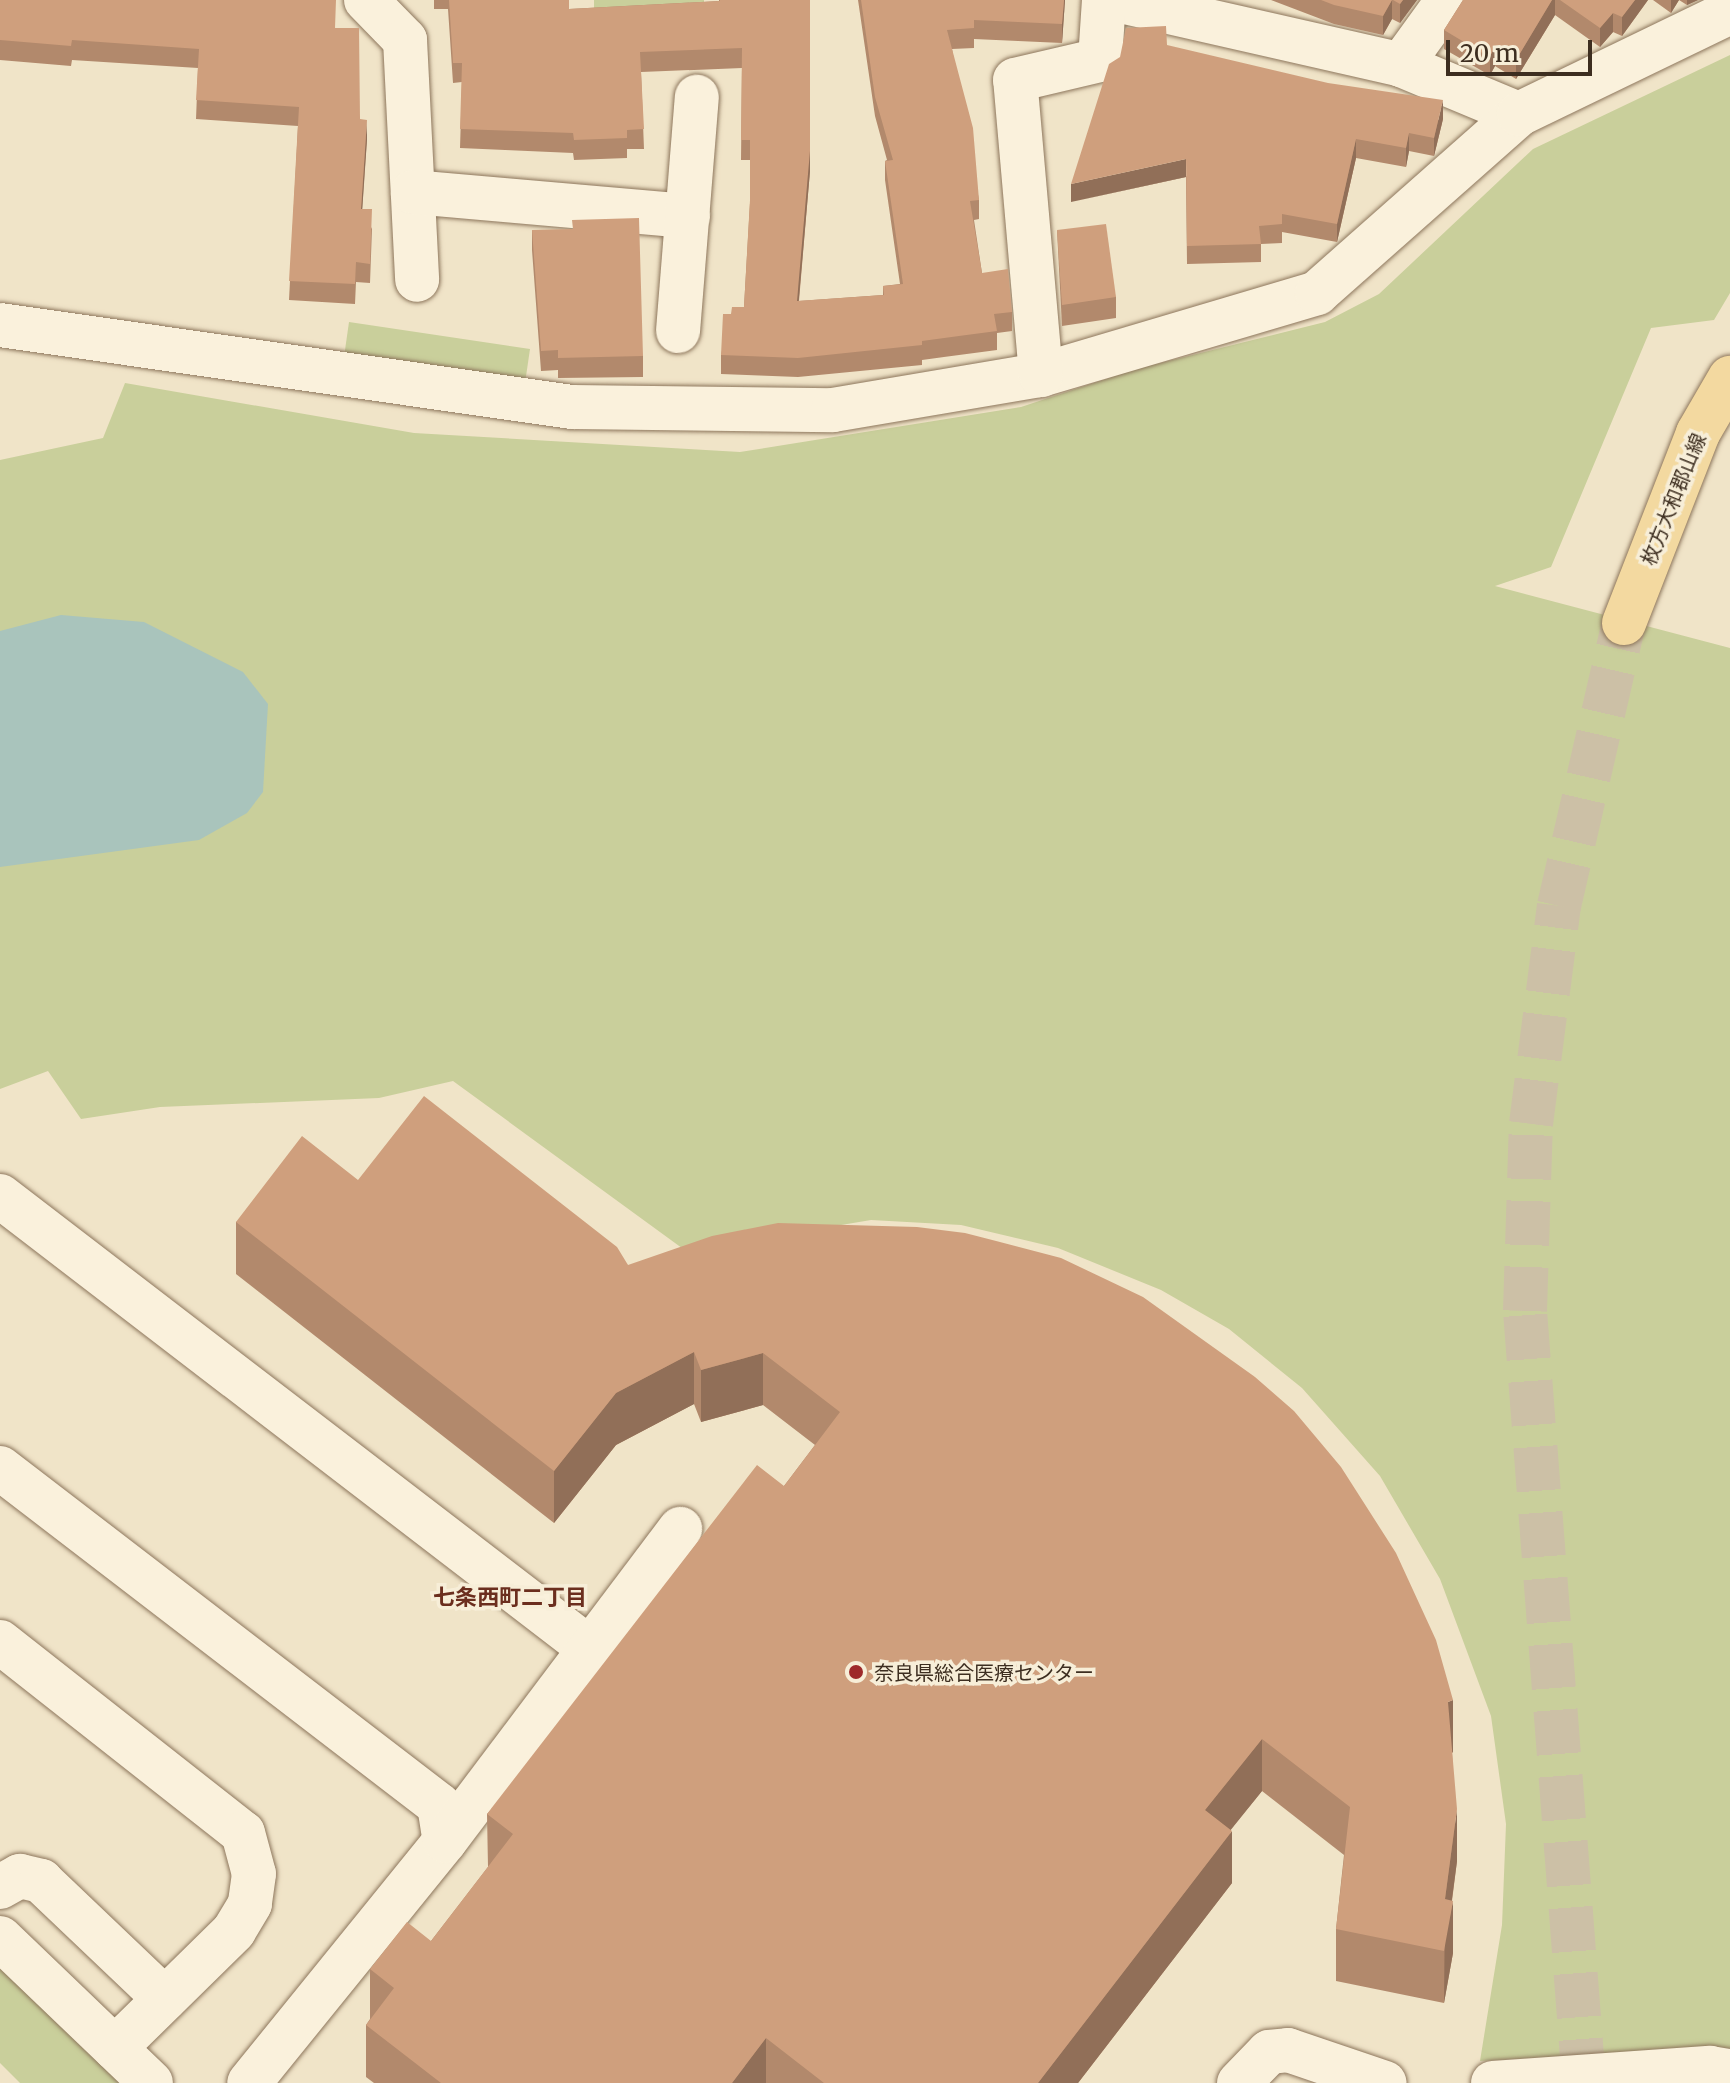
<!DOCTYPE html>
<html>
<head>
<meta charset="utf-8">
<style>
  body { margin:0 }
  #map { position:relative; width:1730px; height:2083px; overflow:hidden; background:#f0e4c8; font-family:Merriweather,"Noto Sans JP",serif }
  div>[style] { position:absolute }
  .green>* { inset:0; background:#c9cf9b }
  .water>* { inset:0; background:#a9c4bc }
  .major-tunnel>* { height:44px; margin-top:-22px; transform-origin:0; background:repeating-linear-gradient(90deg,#ccc0a6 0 44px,transparent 0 66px) }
  .roads { filter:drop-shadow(0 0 2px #8d765c) drop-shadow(0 0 2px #8d765c) }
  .minor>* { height:44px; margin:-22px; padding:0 22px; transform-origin:22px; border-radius:22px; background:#faf1dc }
  .major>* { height:44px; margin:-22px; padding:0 22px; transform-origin:22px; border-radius:22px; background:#f3d9a0 }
  .wall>* { inset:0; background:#b2896c }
  .shaded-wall>* { inset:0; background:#916f58 }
  .building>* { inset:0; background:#cf9f7d }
  .dots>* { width:22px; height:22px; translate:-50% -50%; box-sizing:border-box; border:4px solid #f7eed8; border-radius:50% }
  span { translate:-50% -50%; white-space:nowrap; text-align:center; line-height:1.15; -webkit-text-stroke:7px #f7eed8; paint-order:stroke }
  .street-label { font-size:20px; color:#3d2e20 }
  .poi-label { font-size:20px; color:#3d2e20 }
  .left { translate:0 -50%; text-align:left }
  .neighbourhood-label { font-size:22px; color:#6b2e1e; font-weight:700 }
  .scale { position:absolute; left:1446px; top:40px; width:146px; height:36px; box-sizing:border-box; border:4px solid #3d2e20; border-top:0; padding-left:10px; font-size:24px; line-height:28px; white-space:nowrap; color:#3d2e20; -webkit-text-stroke:6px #f7eed8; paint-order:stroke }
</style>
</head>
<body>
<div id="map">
  <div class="green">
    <i style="clip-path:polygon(594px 0,704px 0,704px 10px,594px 8px)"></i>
    <i style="clip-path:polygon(1730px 55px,1730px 293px,1714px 320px,1651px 328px,1551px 567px,1495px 586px,1730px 648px,1730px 2049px,1480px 2061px,1502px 1925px,1506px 1824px,1491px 1716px,1440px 1579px,1380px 1476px,1302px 1388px,1229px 1329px,1161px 1290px,1058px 1248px,961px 1225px,871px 1220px,686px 1251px,453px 1081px,379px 1098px,160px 1107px,81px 1119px,48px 1071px,0 1089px,0 460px,103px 438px,125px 383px,414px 433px,740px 452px,1021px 407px,1136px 369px,1325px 322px,1379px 294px,1533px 149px)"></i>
    <i style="clip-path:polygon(349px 322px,530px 349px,523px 397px,342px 371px)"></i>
    <i style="clip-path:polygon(0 1965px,124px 2083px,20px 2083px,0 2063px)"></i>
  </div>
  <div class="water">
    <i style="clip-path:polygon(61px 615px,144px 622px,243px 672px,268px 704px,263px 792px,247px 813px,199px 840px,0 867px,0 631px)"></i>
  </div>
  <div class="major-tunnel">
    <i style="left:1584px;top:2083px;width:774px;rotate:-94.37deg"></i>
    <i style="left:1525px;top:1311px;width:187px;rotate:-88.2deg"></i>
    <i style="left:1531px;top:1124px;width:220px;rotate:-82.7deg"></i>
    <i style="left:1559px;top:906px;width:290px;rotate:-77.1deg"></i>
  </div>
  <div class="roads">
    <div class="minor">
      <i style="left:366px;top:0;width:56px;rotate:45.7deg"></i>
      <i style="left:405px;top:40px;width:240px;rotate:87.1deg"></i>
      <i style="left:1116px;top:0;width:292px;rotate:12.8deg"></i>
      <i style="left:1401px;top:65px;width:128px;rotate:22.6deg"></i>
      <i style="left:1401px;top:65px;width:80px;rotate:-54.1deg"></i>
      <i style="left:413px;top:192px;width:276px;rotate:5deg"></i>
      <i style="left:0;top:325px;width:578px;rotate:8.16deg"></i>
      <i style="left:572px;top:407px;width:261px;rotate:0.7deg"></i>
      <i style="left:833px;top:410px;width:211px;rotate:-9.6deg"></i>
      <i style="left:1041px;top:375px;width:288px;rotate:-16.5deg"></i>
      <i style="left:1317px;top:293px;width:270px;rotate:-41.5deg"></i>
      <i style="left:1519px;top:114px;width:234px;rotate:-25.8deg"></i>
      <i style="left:678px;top:331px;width:235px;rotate:-85.4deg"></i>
      <i style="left:1041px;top:375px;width:296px;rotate:-95deg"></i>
      <i style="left:1015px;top:80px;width:87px;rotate:-13.2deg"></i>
      <i style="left:1100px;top:60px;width:60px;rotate:-86.2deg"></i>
      <i style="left:0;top:1196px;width:742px;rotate:37.5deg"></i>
      <i style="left:0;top:1468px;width:553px;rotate:37.51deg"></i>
      <i style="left:439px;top:1805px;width:36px;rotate:81deg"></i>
      <i style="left:445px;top:1841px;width:311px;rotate:129deg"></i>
      <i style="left:0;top:1642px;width:309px;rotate:38.2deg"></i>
      <i style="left:243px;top:1833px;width:42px;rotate:75deg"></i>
      <i style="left:254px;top:1874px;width:30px;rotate:98deg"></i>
      <i style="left:250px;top:1904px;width:31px;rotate:121deg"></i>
      <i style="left:234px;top:1931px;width:167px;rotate:135.5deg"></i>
      <i style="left:445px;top:1841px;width:391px;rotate:-53deg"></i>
      <i style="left:0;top:1887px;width:23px;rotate:-29deg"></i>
      <i style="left:20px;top:1876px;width:22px;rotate:13deg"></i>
      <i style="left:41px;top:1881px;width:171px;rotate:43.6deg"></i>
      <i style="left:0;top:1938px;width:209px;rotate:43.8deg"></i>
      <i style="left:1239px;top:2083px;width:43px;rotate:-45.9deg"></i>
      <i style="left:1269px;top:2052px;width:19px;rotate:-6deg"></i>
      <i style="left:1288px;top:2050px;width:102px;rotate:18.8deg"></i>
      <i style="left:1493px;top:2083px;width:218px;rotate:-4deg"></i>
      <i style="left:1710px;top:2068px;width:20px;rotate:9deg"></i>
    </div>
    <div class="major">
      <i style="left:1624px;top:623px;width:204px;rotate:-68.7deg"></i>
      <i style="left:1698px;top:433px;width:64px;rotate:-59.8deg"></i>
    </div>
  </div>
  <div class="wall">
    <i style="clip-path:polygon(0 0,336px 28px,360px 119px,367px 139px,362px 209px,372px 229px,370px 283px,356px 282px,355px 304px,289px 300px,298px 126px,196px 119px,198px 68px,72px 60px,71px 66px,0 60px)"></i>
    <i style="clip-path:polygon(434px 0,569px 0,569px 9px,719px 1px,719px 0,810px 0,810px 171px,799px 301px,883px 295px,883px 286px,900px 284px,885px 180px,885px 161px,887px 160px,875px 116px,858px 0,1065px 0,1062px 43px,974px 39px,974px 48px,952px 49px,979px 200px,979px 219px,974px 220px,982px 273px,1012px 312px,1012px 331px,997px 333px,997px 350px,922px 360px,922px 365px,798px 377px,721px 374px,721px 355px,731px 314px,744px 307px,750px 203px,750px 160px,741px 160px,742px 68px,641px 72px,644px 149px,627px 149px,627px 158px,574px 160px,573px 153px,460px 148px,462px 82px,453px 83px,448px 9px,434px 9px)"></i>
    <i style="clip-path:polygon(1271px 0,1417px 0,1400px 23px,1392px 19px,1383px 35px,1334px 24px)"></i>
    <i style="clip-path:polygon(1463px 0,1648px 0,1622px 36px,1613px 32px,1600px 47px,1555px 15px,1516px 79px,1495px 66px,1490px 75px,1484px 72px,1444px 49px,1444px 30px)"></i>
    <i style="clip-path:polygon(1653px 0,1698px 0,1687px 5px,1679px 0,1671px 13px)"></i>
    <i style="clip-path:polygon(1443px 119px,1434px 156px,1409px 151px,1406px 167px,1356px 158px,1337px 242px,1282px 232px,1282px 243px,1261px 244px,1261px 262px,1187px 264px,1186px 177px,1071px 202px)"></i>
    <i style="clip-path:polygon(532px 230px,643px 356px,643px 377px,558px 378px,558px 370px,541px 371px,532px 250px)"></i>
    <i style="clip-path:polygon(1057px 230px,1116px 297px,1116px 318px,1062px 326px)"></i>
    <i style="clip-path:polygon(358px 1180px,628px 1265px,1453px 1752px,1452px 1753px,1457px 1861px,1452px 1901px,1453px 1953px,1444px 2003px,1336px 1981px,1336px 1929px,1344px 1855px,1262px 1791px,1230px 1830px,1232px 1883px,1078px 2083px,374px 2083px,366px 2077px,366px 2025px,370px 2019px,370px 1969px,431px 1941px,488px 1867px,487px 1814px,784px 1486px,815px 1445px,763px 1405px,701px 1422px,694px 1404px,616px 1445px,554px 1523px,236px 1274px,236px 1222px)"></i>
  </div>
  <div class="shaded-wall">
    <i style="clip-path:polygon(810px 0,810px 171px,797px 320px,797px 301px)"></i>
    <i style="clip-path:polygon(1064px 0,1065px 0,1062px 43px,1062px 24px)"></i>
    <i style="clip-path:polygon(1392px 0,1392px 19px,1383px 35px,1383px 16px)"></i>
    <i style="clip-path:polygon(1403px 0,1417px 0,1400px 23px,1400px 4px)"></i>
    <i style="clip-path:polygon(1552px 0,1555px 0,1555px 15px,1516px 79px,1516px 60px)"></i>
    <i style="clip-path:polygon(1635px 0,1648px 0,1622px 36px,1622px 17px)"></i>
    <i style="clip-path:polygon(1671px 0,1679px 0,1671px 13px)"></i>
    <i style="clip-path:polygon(1687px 0,1698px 0,1687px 5px)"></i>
    <i style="clip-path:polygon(1613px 13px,1613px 32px,1600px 47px,1600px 28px)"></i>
    <i style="clip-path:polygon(1495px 47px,1495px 66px,1490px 75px,1490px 56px)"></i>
    <i style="clip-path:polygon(1443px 100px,1443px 119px,1434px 156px,1434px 138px)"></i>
    <i style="clip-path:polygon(367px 120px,367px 139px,361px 228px,361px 209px)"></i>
    <i style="clip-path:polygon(1409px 133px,1409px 151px,1406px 167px,1406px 148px)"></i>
    <i style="clip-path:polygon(1356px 139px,1356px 158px,1337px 242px,1337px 224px)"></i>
    <i style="clip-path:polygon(1186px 159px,1186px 177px,1071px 202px,1071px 184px)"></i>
    <i style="clip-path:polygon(694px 1352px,694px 1404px,616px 1445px,554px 1523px,554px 1471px,616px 1393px)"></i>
    <i style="clip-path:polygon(763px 1353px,763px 1405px,701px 1422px,701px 1370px)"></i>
    <i style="clip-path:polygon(1453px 1700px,1453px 1752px,1448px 1754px,1448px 1702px)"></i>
    <i style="clip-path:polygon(1262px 1739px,1262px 1791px,1205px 1862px,1205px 1810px)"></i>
    <i style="clip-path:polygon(1457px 1809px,1457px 1861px,1449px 1921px,1453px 1901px,1453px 1953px,1444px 2003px,1445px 1899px)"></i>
    <i style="clip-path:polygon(1232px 1831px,1232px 1883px,1078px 2083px,1038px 2083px)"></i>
    <i style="clip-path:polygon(766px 2038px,766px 2083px,732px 2083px)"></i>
  </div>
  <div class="building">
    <i style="clip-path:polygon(0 0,336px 0,335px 28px,359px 28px,360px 119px,367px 120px,361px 209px,372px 209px,370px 264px,356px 262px,355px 284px,289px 281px,299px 107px,196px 100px,199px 49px,72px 40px,71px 46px,0 40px)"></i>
    <i style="clip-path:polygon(449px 0,569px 0,569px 9px,720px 1px,720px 0,810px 0,810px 151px,797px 301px,884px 295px,883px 286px,903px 284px,885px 161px,893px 160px,875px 97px,861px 0,1064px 0,1062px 24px,974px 20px,974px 28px,947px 30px,973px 128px,979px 200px,970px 201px,982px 273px,1008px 269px,1012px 312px,994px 314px,997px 331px,922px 341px,922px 345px,798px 358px,721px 355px,723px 314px,731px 314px,732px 307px,744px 307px,750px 200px,750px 140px,741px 140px,742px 48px,640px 52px,644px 129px,627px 130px,627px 138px,574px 140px,573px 133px,460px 129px,462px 63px,453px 63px)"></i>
    <i style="clip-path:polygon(1321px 0,1392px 0,1383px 16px,1334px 5px)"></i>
    <i style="clip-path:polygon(1393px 0,1403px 0,1400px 4px)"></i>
    <i style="clip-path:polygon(1463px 0,1552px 0,1516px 60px,1495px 47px,1490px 56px,1484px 54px,1444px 30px)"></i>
    <i style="clip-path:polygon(1560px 0,1635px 0,1622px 17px,1613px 13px,1600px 28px)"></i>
    <i style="clip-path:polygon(1166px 26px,1167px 45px,1328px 83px,1443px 100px,1434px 138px,1409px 133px,1406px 148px,1356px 139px,1337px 224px,1282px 214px,1282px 224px,1259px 226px,1261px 244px,1187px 246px,1186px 159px,1071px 184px,1109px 64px,1120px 57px,1126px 28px)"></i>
    <i style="clip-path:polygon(639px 218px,643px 356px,558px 358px,558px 350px,541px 351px,532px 230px,573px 229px,572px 220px)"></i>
    <i style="clip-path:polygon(1106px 224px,1116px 297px,1062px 305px,1057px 230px)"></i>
    <i style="clip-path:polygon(424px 1096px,617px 1247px,628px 1265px,712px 1236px,778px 1223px,917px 1227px,965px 1233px,1061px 1258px,1143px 1297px,1255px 1377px,1294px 1411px,1341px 1467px,1396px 1553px,1436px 1640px,1453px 1700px,1448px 1702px,1457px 1809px,1445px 1899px,1453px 1901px,1444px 1951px,1336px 1929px,1350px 1807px,1262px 1739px,1205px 1810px,1232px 1831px,1038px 2083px,824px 2083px,766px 2038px,732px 2083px,441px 2083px,366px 2025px,394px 1988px,370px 1969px,407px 1922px,431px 1941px,513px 1834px,487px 1814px,757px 1465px,784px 1486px,840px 1412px,763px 1353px,701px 1370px,694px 1352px,616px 1393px,554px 1471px,236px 1222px,302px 1136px,358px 1180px)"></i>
  </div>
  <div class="dots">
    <i style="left:856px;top:1672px;background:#9e2a2b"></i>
  </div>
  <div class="street-label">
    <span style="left:1673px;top:499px;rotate:-68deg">枚方大和郡山線</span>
  </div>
  <div class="poi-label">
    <span class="left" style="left:874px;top:1672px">奈良県総合医療センター</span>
  </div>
  <div class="neighbourhood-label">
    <span style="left:510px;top:1598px">七条西町二丁目</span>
  </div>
  <div class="scale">20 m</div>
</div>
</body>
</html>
